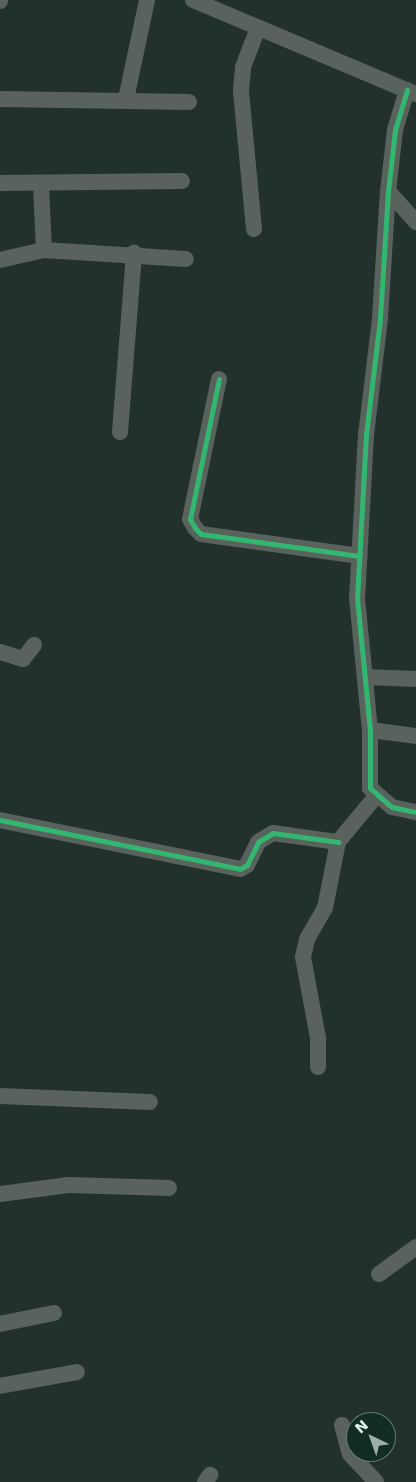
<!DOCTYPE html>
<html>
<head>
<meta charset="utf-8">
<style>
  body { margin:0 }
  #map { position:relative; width:416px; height:1482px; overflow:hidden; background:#22312c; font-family:"DejaVu Sans",sans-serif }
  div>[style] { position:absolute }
  .minor>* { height:16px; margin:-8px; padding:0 8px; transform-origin:8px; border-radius:8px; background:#5a625e }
  .cycleway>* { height:5px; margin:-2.5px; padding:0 2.5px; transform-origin:2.5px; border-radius:2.5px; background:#33b770 }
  span { translate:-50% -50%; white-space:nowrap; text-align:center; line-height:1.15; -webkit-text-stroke:5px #112c25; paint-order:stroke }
  .north { position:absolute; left:346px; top:1412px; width:50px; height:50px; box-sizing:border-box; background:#112c25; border:1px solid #647b74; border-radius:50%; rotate:318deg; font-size:14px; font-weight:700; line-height:20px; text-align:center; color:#e1f1eb }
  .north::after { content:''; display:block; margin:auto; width:18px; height:22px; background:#9eaea8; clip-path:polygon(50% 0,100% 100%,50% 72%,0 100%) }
</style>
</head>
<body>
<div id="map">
  <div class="minor">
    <i style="left:193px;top:0;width:242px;rotate:22.9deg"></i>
    <i style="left:0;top:1px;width:1px;rotate:-90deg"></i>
    <i style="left:407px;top:90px;width:42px;rotate:106.7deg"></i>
    <i style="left:395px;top:130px;width:61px;rotate:96.5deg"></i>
    <i style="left:388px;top:191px;width:128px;rotate:93.6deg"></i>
    <i style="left:380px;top:319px;width:116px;rotate:96.9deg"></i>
    <i style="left:366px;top:434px;width:164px;rotate:93.1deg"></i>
    <i style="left:357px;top:598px;width:133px;rotate:84.4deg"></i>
    <i style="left:370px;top:730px;width:58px;rotate:90deg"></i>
    <i style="left:370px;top:788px;width:29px;rotate:41deg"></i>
    <i style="left:392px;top:807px;width:25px;rotate:12deg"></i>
    <i style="left:0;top:99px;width:189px;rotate:0.9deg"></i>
    <i style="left:126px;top:99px;width:101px;rotate:-78deg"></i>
    <i style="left:0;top:183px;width:182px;rotate:-0.6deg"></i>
    <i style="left:41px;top:185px;width:65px;rotate:87.4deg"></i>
    <i style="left:388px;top:191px;width:42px;rotate:47.9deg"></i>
    <i style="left:254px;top:229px;width:139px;rotate:-95.4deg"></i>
    <i style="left:241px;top:91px;width:24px;rotate:-85deg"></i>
    <i style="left:243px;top:67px;width:42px;rotate:-69deg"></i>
    <i style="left:0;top:260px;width:45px;rotate:-12.8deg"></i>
    <i style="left:44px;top:250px;width:142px;rotate:3.6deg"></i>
    <i style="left:219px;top:379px;width:143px;rotate:101.7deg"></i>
    <i style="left:190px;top:519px;width:10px;rotate:61deg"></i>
    <i style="left:195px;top:528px;width:8px;rotate:45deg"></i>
    <i style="left:201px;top:534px;width:160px;rotate:7.9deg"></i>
    <i style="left:120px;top:432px;width:180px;rotate:-85.5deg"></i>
    <i style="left:0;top:652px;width:24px;rotate:17deg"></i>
    <i style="left:23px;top:659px;width:18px;rotate:-52deg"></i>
    <i style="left:365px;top:677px;width:51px;rotate:2.2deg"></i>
    <i style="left:370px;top:730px;width:46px;rotate:7.4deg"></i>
    <i style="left:0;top:820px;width:245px;rotate:11.5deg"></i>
    <i style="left:240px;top:869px;width:8px;rotate:-30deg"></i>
    <i style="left:247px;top:865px;width:25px;rotate:-64deg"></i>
    <i style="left:258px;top:842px;width:17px;rotate:-31deg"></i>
    <i style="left:273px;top:833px;width:66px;rotate:7.9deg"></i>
    <i style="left:318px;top:1067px;width:29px;rotate:-90deg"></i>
    <i style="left:318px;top:1038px;width:82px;rotate:-100.5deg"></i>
    <i style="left:303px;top:957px;width:18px;rotate:-77deg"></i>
    <i style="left:307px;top:939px;width:36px;rotate:-60deg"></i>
    <i style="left:325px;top:908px;width:67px;rotate:-78.9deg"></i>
    <i style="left:338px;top:842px;width:60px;rotate:-50.4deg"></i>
    <i style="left:0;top:1096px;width:150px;rotate:2.3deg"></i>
    <i style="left:0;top:1194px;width:69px;rotate:-7.5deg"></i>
    <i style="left:68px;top:1185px;width:101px;rotate:1.7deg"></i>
    <i style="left:379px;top:1274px;width:46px;rotate:-36.1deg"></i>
    <i style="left:0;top:1324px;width:55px;rotate:-11.5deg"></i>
    <i style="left:0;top:1386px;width:78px;rotate:-10.3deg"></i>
    <i style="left:342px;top:1425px;width:30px;rotate:75deg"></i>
    <i style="left:350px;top:1454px;width:38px;rotate:47deg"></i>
    <i style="left:205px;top:1482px;width:9px;rotate:-54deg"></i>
  </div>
  <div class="cycleway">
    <i style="left:407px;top:90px;width:42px;rotate:106.7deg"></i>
    <i style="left:395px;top:130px;width:61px;rotate:96.5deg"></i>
    <i style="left:388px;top:191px;width:128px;rotate:93.6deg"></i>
    <i style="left:380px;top:319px;width:116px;rotate:96.9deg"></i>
    <i style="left:366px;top:434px;width:164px;rotate:93.1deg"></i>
    <i style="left:357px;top:598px;width:133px;rotate:84.4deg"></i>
    <i style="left:370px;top:730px;width:58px;rotate:90deg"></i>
    <i style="left:370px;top:788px;width:29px;rotate:41deg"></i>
    <i style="left:392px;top:807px;width:25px;rotate:12deg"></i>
    <i style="left:219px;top:379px;width:143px;rotate:101.7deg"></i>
    <i style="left:190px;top:519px;width:10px;rotate:61deg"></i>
    <i style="left:195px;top:528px;width:8px;rotate:45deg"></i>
    <i style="left:201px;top:534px;width:160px;rotate:7.9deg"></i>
    <i style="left:0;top:820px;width:245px;rotate:11.5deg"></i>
    <i style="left:240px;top:869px;width:8px;rotate:-30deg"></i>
    <i style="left:247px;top:865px;width:25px;rotate:-64deg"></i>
    <i style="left:258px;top:842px;width:17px;rotate:-31deg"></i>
    <i style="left:273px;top:833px;width:66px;rotate:7.9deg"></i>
  </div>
  <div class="north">N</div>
</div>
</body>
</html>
